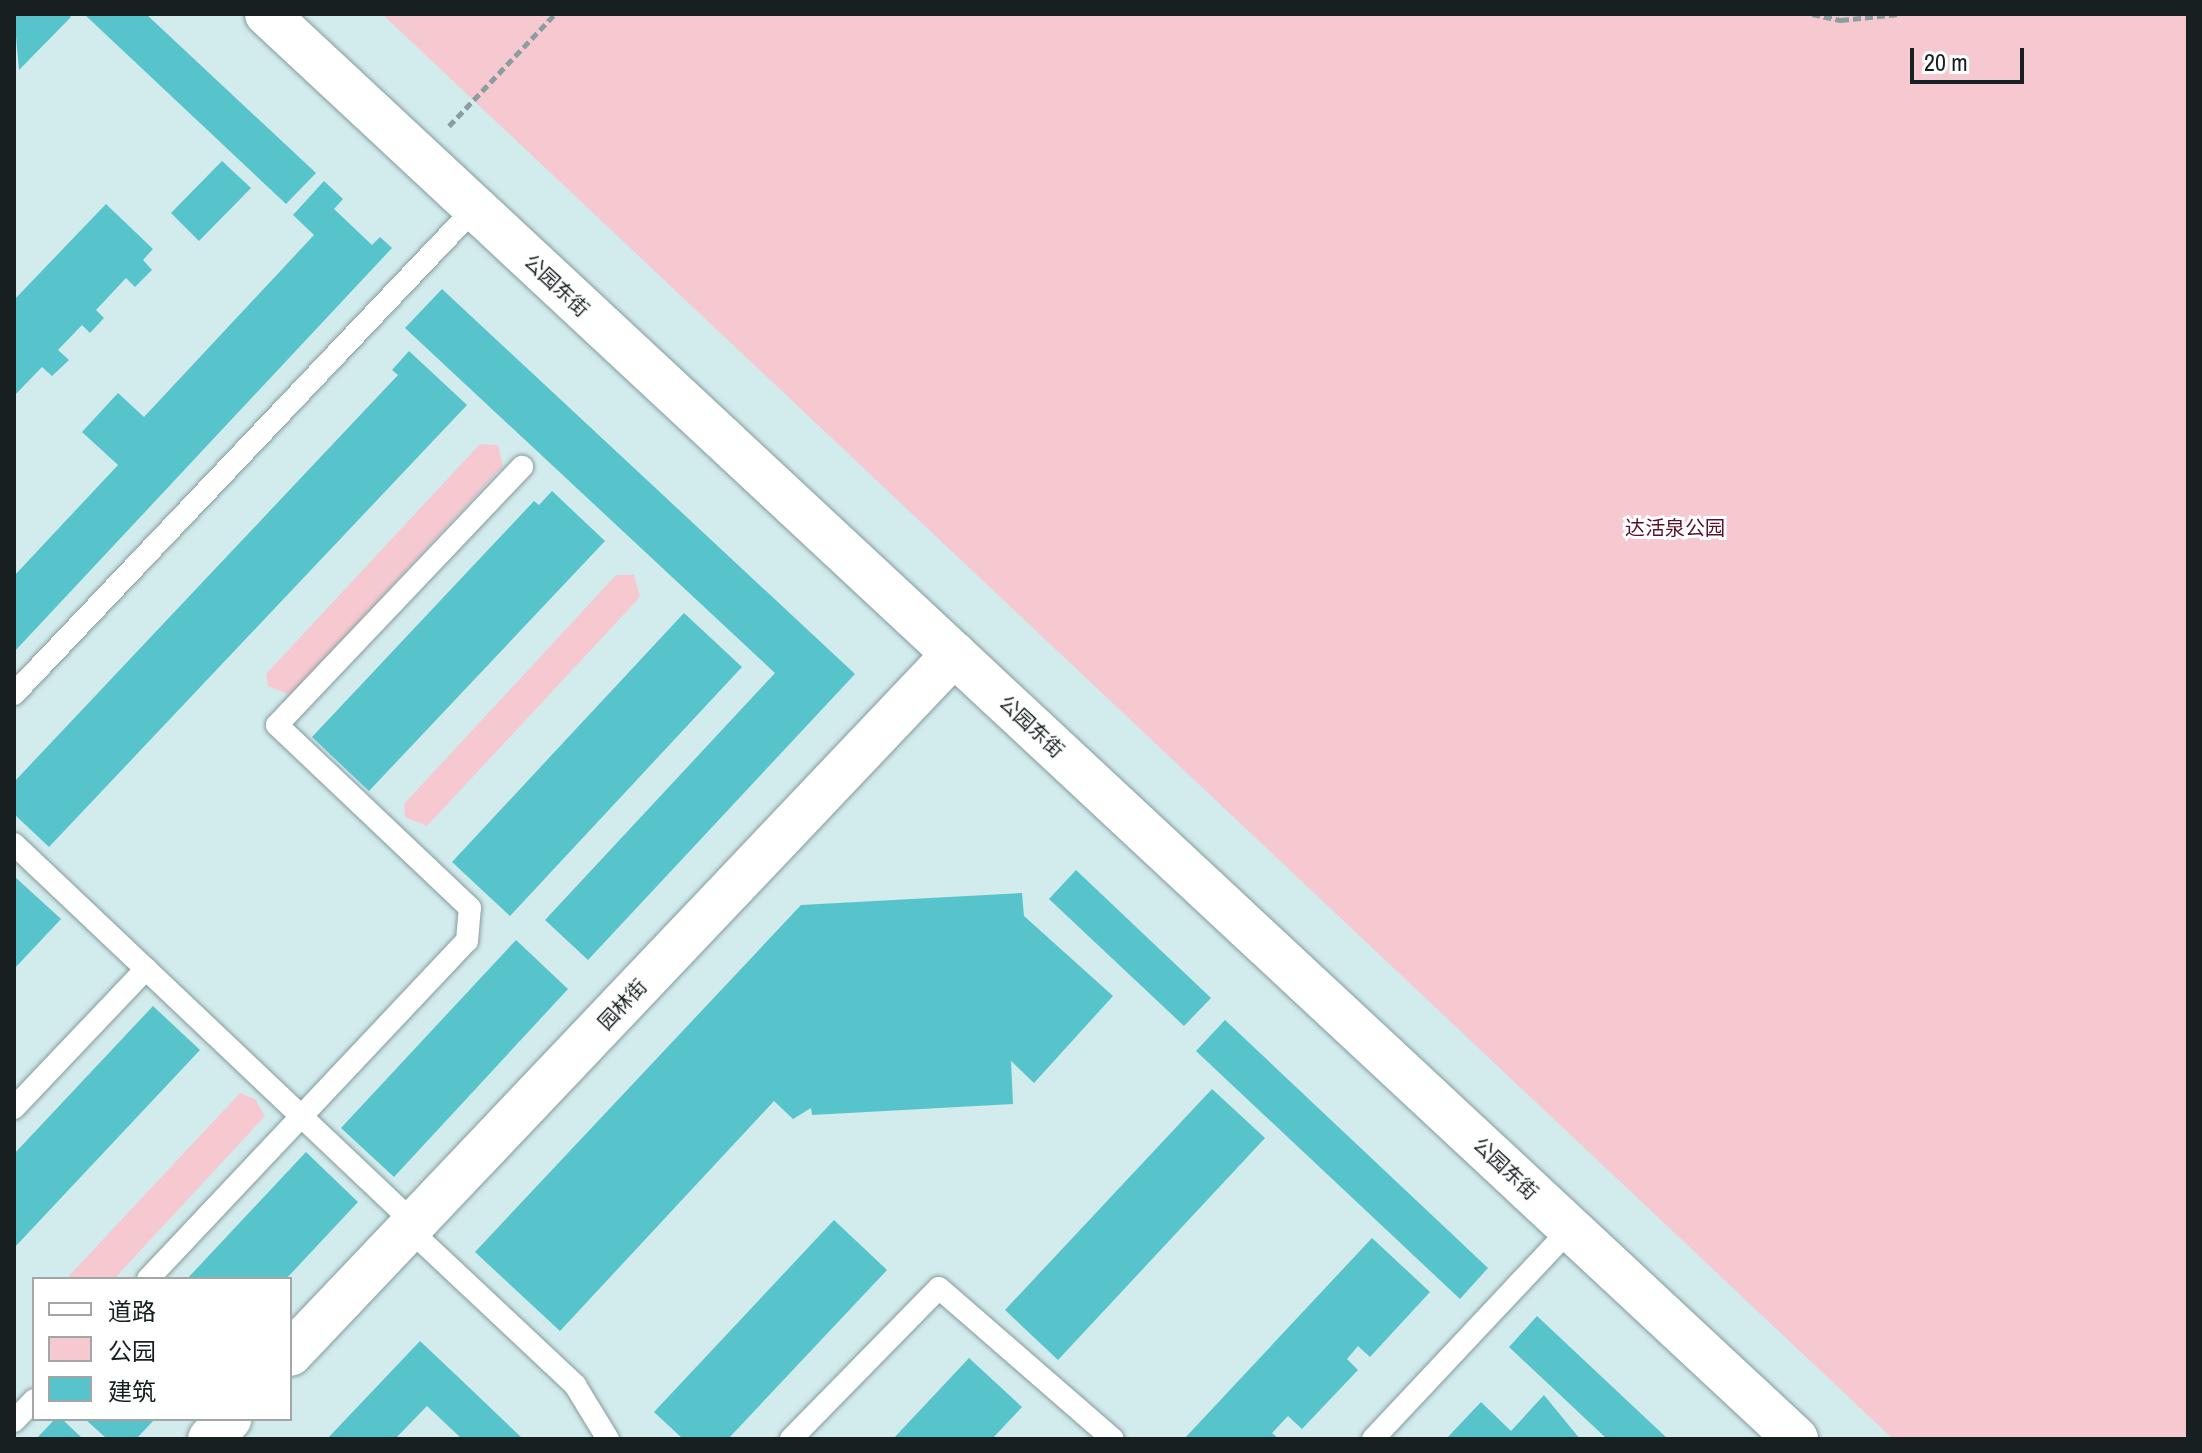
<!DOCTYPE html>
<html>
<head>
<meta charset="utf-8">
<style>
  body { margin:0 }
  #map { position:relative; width:2202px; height:1453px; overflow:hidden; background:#d2ebed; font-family:"Archivo Narrow","Noto Sans SC",sans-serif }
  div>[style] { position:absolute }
  .green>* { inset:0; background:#f6c9d0 }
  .building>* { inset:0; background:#57c4cc }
  .path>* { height:5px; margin-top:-2.5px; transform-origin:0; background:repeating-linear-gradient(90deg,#8a9d9f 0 8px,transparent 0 12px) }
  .roads { filter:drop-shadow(0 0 2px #849b9d) drop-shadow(0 0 2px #849b9d) }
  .lane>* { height:22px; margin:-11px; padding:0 11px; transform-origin:11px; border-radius:11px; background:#fff }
  .secondary>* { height:44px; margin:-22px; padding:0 22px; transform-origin:22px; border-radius:22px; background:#fff }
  span { translate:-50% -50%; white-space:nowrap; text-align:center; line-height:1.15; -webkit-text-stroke:6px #fff; paint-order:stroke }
  .street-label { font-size:20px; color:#172021 }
  .park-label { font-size:20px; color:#581027 }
  .frame { position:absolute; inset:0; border:16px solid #172021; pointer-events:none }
  .legend { position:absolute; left:32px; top:1277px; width:260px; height:144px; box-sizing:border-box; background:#fff; border:2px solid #a2a6a6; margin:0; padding:10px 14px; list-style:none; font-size:24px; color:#172021 }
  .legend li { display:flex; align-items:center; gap:16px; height:40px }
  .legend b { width:40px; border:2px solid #a2a6a6 }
  .scale { position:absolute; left:1910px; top:48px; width:114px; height:36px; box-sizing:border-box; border:4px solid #172021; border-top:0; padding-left:10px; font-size:24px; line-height:28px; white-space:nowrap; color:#172021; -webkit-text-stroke:6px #fff; paint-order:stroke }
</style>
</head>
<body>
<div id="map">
  <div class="green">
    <i style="clip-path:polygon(382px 14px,2188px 14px,2188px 1439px,1893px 1439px)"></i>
    <i style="clip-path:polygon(480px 444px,498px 445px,503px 466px,290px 695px,268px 686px,266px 674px)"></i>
    <i style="clip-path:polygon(616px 575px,634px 575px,640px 597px,427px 826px,405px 817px,404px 804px)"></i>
    <i style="clip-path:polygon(240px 1093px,255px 1099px,265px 1116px,114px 1279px,66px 1279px)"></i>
  </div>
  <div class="building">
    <i style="clip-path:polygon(14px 14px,68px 14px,71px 17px,19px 70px)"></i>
    <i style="clip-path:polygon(84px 14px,146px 14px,316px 173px,286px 204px)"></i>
    <i style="clip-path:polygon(222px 161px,251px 188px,199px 241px,171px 213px)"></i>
    <i style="clip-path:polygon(324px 181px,343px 199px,334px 209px,372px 245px,380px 237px,392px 248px,14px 652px,14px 576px,118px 465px,82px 432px,118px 393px,144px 417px,314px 235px,293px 215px)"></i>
    <i style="clip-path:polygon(106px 204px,153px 249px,143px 260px,152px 270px,135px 287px,126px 278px,96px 310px,104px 318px,90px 333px,82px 325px,58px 350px,69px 360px,52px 376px,42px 367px,14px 396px,14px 300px)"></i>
    <i style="clip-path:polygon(442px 289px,855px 674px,588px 960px,545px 920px,775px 673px,405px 328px)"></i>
    <i style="clip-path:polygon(409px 351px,467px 405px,49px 847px,14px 814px,14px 782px,398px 375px,392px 370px)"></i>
    <i style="clip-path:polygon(552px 491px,605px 541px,369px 791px,312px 737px,534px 501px,539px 505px)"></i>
    <i style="clip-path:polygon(684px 613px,742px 667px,510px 916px,452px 862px)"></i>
    <i style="clip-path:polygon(1076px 870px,1211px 998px,1184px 1026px,1049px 899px)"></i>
    <i style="clip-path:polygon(14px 876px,61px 919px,14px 969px)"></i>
    <i style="clip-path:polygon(1022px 893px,1024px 916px,1113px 996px,1034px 1083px,1011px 1061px,1013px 1104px,812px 1115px,811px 1108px,793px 1119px,774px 1101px,560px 1331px,475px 1252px,801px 905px)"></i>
    <i style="clip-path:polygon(516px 940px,568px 989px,394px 1177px,341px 1128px)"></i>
    <i style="clip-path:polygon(153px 1006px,200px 1050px,14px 1248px,14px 1154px)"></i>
    <i style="clip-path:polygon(1225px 1020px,1488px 1268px,1460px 1299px,1196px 1051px)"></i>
    <i style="clip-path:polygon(1212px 1089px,1265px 1138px,1058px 1360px,1005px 1310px)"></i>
    <i style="clip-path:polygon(306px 1152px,358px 1202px,286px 1279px,187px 1279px)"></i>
    <i style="clip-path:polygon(834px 1220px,887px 1270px,728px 1439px,683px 1439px,654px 1412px)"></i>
    <i style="clip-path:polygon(1372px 1238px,1430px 1292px,1370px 1357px,1358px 1346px,1347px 1359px,1358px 1370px,1302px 1429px,1288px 1416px,1272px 1433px,1279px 1439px,1184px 1439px)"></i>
    <i style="clip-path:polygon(1537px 1316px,1668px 1439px,1607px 1439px,1509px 1347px)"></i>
    <i style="clip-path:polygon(420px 1341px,456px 1375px,523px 1439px,462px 1439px,427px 1406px,395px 1439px,327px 1439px)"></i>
    <i style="clip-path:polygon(969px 1358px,1022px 1407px,992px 1439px,893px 1439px)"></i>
    <i style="clip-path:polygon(1544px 1395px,1580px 1439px,1446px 1439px,1481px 1402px,1511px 1431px)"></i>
    <i style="clip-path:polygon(55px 1419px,62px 1419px,83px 1439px,36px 1439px)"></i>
    <i style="clip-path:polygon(85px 1419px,155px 1419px,136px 1439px,107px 1439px)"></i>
  </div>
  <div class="path">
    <i style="left:1812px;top:14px;width:30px;rotate:12deg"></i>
    <i style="left:1841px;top:20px;width:58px;rotate:-5.9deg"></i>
    <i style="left:449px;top:126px;width:154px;rotate:-46.6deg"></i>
  </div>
  <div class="roads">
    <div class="lane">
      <i style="left:14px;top:694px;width:670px;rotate:-46.51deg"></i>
      <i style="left:14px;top:844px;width:551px;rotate:43.46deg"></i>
      <i style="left:14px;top:1108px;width:192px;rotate:-46.5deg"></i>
      <i style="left:409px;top:1229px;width:228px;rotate:43.2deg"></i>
      <i style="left:575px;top:1385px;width:63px;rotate:58.6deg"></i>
      <i style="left:148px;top:1279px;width:465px;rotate:-46.7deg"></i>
      <i style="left:467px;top:941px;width:33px;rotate:-85deg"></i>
      <i style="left:470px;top:908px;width:266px;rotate:-136.5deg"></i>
      <i style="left:277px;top:725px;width:356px;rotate:-46.5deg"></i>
      <i style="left:14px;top:1421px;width:29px;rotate:-46deg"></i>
      <i style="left:791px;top:1439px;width:211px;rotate:-45.6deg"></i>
      <i style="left:939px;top:1288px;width:230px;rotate:41deg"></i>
      <i style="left:1373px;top:1439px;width:288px;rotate:-46.8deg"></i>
    </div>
    <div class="secondary">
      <i style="left:267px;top:14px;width:2090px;rotate:42.98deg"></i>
      <i style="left:290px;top:1354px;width:965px;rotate:-46.51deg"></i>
      <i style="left:210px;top:1439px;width:28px;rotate:-46deg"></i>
    </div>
  </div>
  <div class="street-label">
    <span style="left:557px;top:285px;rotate:43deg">公园东街</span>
    <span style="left:1032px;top:726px;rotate:43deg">公园东街</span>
    <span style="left:622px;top:1004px;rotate:-47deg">园林街</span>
    <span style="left:1506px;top:1168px;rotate:43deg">公园东街</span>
  </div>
  <div class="park-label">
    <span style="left:1675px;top:527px">达活泉公园</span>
  </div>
  <div class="frame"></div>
  <ul class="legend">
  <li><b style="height:10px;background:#fff"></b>道路</li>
  <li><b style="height:22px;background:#f6c9d0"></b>公园</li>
  <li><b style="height:22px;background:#57c4cc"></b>建筑</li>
  </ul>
  <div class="scale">20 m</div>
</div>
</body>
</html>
